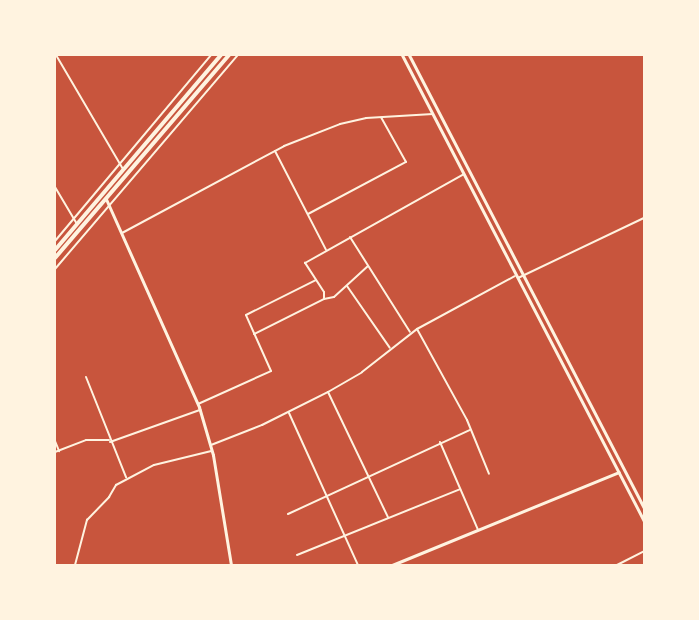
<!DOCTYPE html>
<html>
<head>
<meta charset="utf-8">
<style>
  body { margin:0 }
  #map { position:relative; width:699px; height:620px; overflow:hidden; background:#c8553d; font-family:Quicksand,sans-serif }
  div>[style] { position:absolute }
  .minor>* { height:2px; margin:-1px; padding:0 1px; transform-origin:1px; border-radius:1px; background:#fff3e0 }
  .secondary>* { height:3px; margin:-1.5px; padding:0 1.5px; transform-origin:1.5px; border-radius:1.5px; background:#fff3e0 }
  .primary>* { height:3px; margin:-1.5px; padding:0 1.5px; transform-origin:1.5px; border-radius:1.5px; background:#fff3e0 }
  .trunk>* { height:4px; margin:-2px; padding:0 2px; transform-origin:2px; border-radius:2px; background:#fff3e0 }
  span { translate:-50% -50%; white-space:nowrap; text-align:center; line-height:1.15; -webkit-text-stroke:4px #fff3e0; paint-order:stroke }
  .frame { position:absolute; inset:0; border:56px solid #fff3e0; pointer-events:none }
</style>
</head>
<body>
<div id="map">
  <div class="minor">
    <i style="left:56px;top:55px;width:132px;rotate:59.6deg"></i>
    <i style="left:275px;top:151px;width:111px;rotate:62.7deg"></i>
    <i style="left:55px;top:187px;width:43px;rotate:59.3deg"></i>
    <i style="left:308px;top:214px;width:111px;rotate:-28deg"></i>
    <i style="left:406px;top:162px;width:51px;rotate:-119.1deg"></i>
    <i style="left:122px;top:233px;width:184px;rotate:-28.2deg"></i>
    <i style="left:284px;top:146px;width:60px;rotate:-21.4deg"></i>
    <i style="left:340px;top:124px;width:27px;rotate:-13deg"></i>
    <i style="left:366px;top:118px;width:67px;rotate:-3.4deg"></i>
    <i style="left:350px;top:237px;width:112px;rotate:57.7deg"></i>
    <i style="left:55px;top:241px;width:243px;rotate:-50deg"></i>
    <i style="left:55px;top:269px;width:282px;rotate:-49.5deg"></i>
    <i style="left:518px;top:278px;width:140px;rotate:-25.5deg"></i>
    <i style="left:347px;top:286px;width:75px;rotate:55.3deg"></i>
    <i style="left:324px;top:299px;width:10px;rotate:-11deg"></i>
    <i style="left:334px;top:297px;width:46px;rotate:-42.4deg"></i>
    <i style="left:417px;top:329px;width:104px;rotate:61.2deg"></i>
    <i style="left:467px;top:420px;width:58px;rotate:67.8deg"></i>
    <i style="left:254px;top:334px;width:78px;rotate:-26.6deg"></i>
    <i style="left:324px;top:299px;width:7px;rotate:-90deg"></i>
    <i style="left:324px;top:292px;width:35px;rotate:-123deg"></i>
    <i style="left:305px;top:263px;width:182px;rotate:-29.2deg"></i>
    <i style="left:86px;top:377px;width:108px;rotate:68.2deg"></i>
    <i style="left:328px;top:392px;width:139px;rotate:64.4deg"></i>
    <i style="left:198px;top:404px;width:80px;rotate:-24.3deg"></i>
    <i style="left:271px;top:371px;width:61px;rotate:-114.1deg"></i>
    <i style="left:246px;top:315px;width:78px;rotate:-26.6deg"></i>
    <i style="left:289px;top:413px;width:167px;rotate:65.6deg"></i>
    <i style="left:55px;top:441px;width:11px;rotate:68deg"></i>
    <i style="left:110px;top:442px;width:96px;rotate:-19.6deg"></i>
    <i style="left:440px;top:442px;width:96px;rotate:66.6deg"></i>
    <i style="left:211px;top:445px;width:55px;rotate:-21.4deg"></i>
    <i style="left:262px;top:425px;width:74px;rotate:-26.6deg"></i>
    <i style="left:328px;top:392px;width:39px;rotate:-30deg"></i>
    <i style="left:362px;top:372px;width:70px;rotate:-38deg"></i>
    <i style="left:417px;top:329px;width:111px;rotate:-28.4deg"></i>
    <i style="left:55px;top:452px;width:33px;rotate:-21deg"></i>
    <i style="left:86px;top:440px;width:23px"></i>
    <i style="left:288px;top:514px;width:200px;rotate:-24.8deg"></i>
    <i style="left:297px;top:555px;width:176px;rotate:-22deg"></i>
    <i style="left:75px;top:565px;width:47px;rotate:-75.1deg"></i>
    <i style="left:87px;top:520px;width:32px;rotate:-46deg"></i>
    <i style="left:109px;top:497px;width:14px;rotate:-60deg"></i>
    <i style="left:116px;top:485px;width:43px;rotate:-27.8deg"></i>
    <i style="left:154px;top:465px;width:59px;rotate:-13.8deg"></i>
    <i style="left:617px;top:565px;width:30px;rotate:-27deg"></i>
  </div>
  <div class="secondary">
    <i style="left:106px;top:199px;width:228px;rotate:65.9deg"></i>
    <i style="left:199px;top:407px;width:50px;rotate:73.7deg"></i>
    <i style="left:213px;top:455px;width:111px;rotate:80.7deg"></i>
    <i style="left:392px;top:565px;width:245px;rotate:-22.3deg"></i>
  </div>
  <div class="primary">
    <i style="left:402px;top:55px;width:525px;rotate:62.56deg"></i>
    <i style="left:409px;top:55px;width:510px;rotate:62.58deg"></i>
  </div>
  <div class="trunk">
    <i style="left:55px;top:250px;width:256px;rotate:-49.6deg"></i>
    <i style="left:55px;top:258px;width:267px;rotate:-49.4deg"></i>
  </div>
  <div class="frame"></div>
</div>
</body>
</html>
